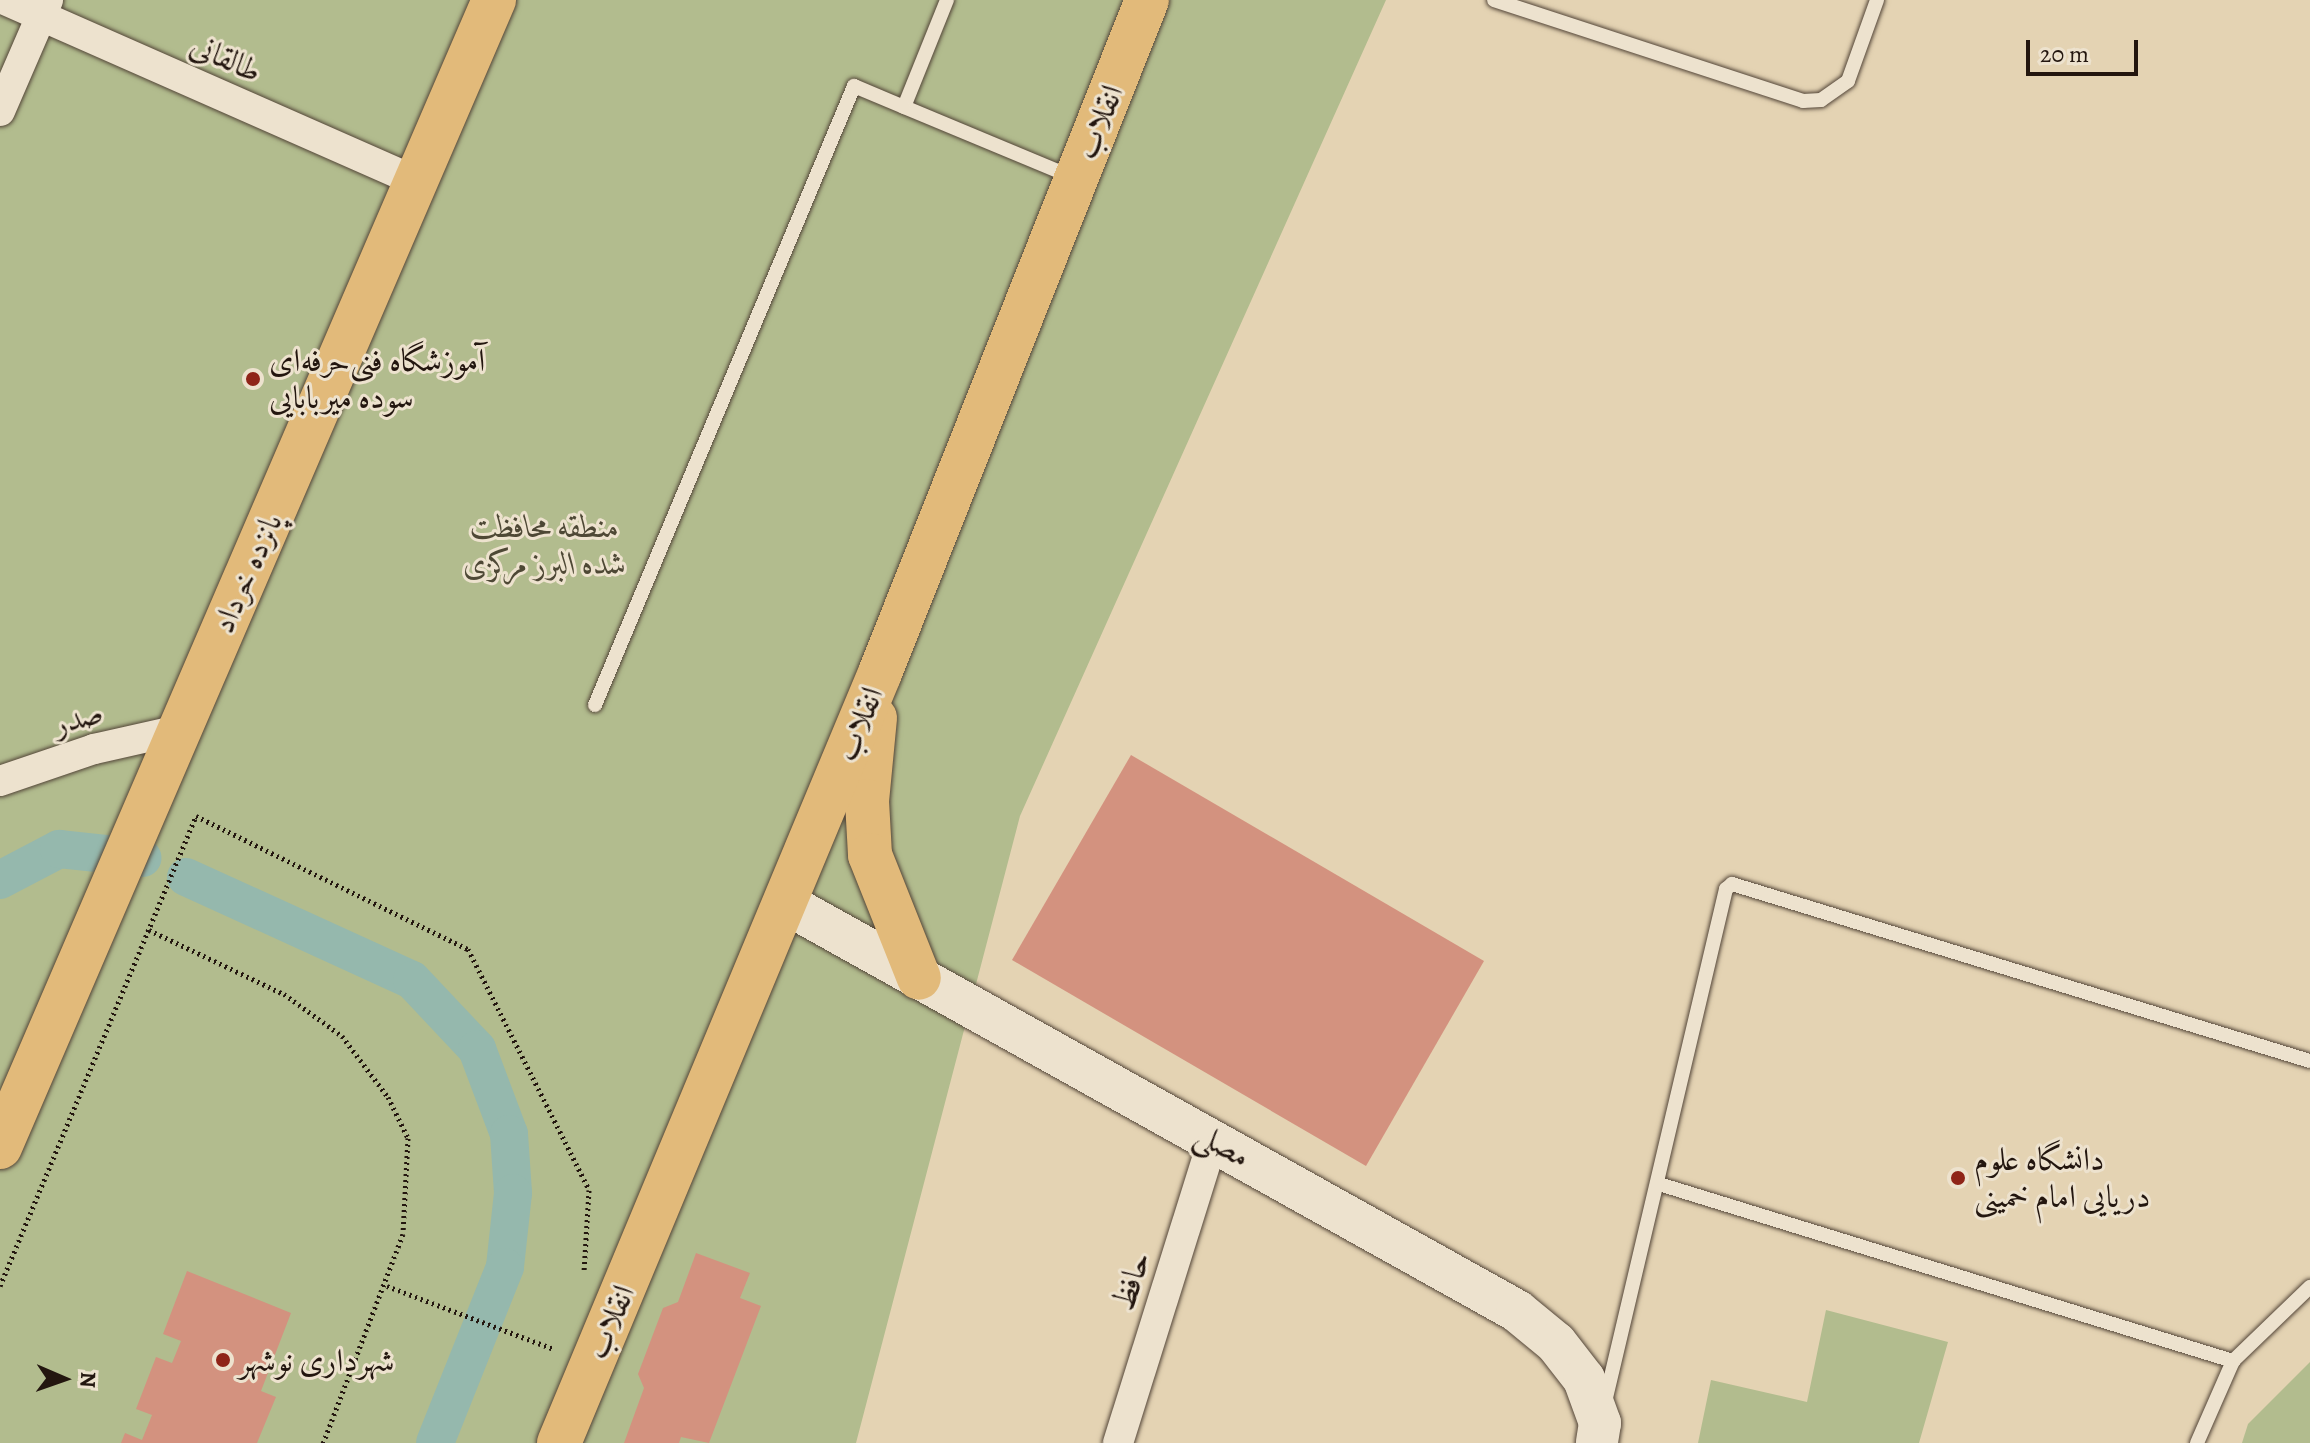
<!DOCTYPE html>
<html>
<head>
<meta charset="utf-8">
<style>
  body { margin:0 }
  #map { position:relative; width:2310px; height:1443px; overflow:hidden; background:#e4d3b3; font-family:Alegreya,Amiri,serif }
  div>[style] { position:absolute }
  .green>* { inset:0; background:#b2bc8e }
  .canal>* { height:38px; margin:-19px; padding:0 19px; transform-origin:19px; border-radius:19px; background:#95b8ad }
  .building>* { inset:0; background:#d3927f }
  .path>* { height:5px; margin-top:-2.5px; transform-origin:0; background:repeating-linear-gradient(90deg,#23160f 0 2px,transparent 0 6px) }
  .roads { filter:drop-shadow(0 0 2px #534538) drop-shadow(0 0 2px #534538) }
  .lane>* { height:14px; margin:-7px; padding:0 7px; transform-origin:7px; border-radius:7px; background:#ede2ce }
  .street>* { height:30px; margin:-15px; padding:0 15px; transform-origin:15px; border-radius:15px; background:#ede2ce }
  .secondary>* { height:42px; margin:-21px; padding:0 21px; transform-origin:21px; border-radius:21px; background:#ede2ce }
  .primary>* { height:44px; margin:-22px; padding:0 22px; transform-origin:22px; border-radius:22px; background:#e2ba7a }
  .dots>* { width:22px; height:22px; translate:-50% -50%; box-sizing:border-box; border:4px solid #ede2ce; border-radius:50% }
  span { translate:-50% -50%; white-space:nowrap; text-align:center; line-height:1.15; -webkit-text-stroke:6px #ede2ce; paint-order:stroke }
  .street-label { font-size:32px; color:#23160f }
  .poi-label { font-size:32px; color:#23160f }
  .left { translate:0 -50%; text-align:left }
  .park-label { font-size:32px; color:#4e4835; font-style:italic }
  .north { position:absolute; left:24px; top:1339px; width:80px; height:80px; -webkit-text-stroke:6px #ede2ce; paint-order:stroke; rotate:92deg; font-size:22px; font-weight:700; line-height:32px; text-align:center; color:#23160f }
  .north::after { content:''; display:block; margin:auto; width:28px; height:36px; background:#23160f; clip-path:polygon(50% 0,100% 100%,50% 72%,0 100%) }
  .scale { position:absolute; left:2026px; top:40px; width:112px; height:36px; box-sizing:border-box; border:4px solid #23160f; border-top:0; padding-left:10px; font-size:24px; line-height:28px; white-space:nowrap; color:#23160f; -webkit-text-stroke:6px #ede2ce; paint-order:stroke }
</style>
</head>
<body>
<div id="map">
  <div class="green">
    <i style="clip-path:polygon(0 0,1386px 0,1020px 816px,856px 1443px,0 1443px)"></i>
    <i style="clip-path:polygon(1826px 1310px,1948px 1342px,1919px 1443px,1698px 1443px,1711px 1380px,1807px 1402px)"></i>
    <i style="clip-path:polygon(2310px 1362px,2310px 1443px,2242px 1443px,2248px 1424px)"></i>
  </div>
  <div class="canal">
    <i style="left:186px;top:877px;width:248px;rotate:24.5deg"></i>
    <i style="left:412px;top:980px;width:95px;rotate:46.7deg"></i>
    <i style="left:477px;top:1049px;width:91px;rotate:69.4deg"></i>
    <i style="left:509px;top:1134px;width:59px;rotate:86.1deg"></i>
    <i style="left:513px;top:1193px;width:74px;rotate:96.2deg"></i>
    <i style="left:505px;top:1267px;width:189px;rotate:111.7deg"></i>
    <i style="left:0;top:880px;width:67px;rotate:-27.7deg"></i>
    <i style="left:59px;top:849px;width:84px;rotate:6.1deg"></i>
  </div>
  <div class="building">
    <i style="clip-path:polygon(1131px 755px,1484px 961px,1366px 1166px,1012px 960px)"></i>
    <i style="clip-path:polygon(696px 1253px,750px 1273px,740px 1298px,761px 1306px,709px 1443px,681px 1437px,679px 1443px,624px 1443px,644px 1388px,638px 1374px,663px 1308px,678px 1302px)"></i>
    <i style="clip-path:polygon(187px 1271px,291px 1313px,261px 1391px,276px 1397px,257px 1443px,121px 1443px,125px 1433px,142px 1440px,152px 1415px,136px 1409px,156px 1357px,172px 1363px,181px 1341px,163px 1334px)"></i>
  </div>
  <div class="path">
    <i style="left:149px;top:930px;width:149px;rotate:25.4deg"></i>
    <i style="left:284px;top:994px;width:72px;rotate:35.9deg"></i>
    <i style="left:342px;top:1036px;width:76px;rotate:53deg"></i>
    <i style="left:388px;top:1097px;width:46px;rotate:64deg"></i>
    <i style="left:408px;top:1138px;width:96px;rotate:93deg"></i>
    <i style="left:403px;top:1234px;width:224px;rotate:110.9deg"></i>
    <i style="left:0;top:1286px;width:509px;rotate:-67.36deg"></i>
    <i style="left:196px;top:816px;width:303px;rotate:26.1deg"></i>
    <i style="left:468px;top:949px;width:270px;rotate:63.3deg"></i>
    <i style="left:589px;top:1190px;width:81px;rotate:93.5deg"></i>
    <i style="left:387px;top:1286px;width:178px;rotate:20.7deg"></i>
  </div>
  <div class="roads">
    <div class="lane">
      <i style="left:947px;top:0;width:115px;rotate:111.9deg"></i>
      <i style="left:904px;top:107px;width:182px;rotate:22.6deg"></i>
      <i style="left:1494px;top:0;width:325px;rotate:18.1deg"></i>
      <i style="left:1803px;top:101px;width:18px;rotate:-3deg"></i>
      <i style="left:1821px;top:100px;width:33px;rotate:-35deg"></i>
      <i style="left:1848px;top:81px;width:86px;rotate:-70.3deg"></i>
      <i style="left:595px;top:705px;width:671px;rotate:-67.29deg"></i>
      <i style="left:854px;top:86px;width:54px;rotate:22.8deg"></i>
      <i style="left:1659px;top:1184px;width:601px;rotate:17.14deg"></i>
      <i style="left:1605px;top:1402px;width:527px;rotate:-76.73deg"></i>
      <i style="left:1726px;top:889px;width:8px;rotate:-40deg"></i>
      <i style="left:1732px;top:884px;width:604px;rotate:17.03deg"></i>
      <i style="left:2197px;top:1443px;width:90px;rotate:-66.3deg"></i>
      <i style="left:2233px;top:1361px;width:107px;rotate:-43.9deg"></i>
    </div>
    <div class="street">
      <i style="left:5px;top:0;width:450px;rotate:23.8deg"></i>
      <i style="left:0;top:111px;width:121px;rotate:-66.6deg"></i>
      <i style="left:0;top:781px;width:99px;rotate:-18.8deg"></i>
      <i style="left:94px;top:749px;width:86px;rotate:-12.7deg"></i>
      <i style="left:1118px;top:1443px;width:318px;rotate:-72.6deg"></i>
    </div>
    <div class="secondary">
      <i style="left:785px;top:903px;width:838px;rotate:29.13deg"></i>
      <i style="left:1517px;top:1311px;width:50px;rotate:39.4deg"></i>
      <i style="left:1556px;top:1343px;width:46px;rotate:52.1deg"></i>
      <i style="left:1584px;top:1379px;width:47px;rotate:70deg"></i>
      <i style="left:1600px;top:1423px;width:20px;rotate:99deg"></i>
    </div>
    <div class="primary">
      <i style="left:875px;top:718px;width:83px;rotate:95.5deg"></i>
      <i style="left:867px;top:801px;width:54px;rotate:86.8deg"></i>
      <i style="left:870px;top:855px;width:132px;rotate:68.3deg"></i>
      <i style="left:0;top:1147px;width:1249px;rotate:-66.7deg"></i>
      <i style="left:559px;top:1443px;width:834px;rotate:-67.37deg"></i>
      <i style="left:880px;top:673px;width:724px;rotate:-68.36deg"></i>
    </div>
  </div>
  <div class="dots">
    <i style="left:253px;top:379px;background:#8f2418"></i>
    <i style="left:1958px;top:1178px;background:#8f2418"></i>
    <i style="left:223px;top:1360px;background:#8f2418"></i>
  </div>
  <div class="street-label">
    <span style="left:226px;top:58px;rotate:24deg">طالقانی</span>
    <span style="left:1099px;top:122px;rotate:-68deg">انقلاب</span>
    <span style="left:247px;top:573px;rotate:-66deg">پانزده خرداد</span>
    <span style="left:78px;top:718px;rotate:-16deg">صدر</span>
    <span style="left:859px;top:724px;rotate:-68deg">انقلاب</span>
    <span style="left:1223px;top:1145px;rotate:29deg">مصلی</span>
    <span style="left:1131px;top:1281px;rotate:-72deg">حافظ</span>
    <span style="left:610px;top:1322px;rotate:-67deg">انقلاب</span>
  </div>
  <div class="poi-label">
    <span class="left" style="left:269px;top:379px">آموزشگاه فنی‌حرفه‌ای<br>سوده میربابایی</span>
    <span class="left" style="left:1974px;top:1178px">دانشگاه علوم<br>دریایی امام خمینی</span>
    <span class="left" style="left:239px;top:1360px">شهرداری نوشهر</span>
  </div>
  <div class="park-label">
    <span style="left:545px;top:545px">منطقه محافظت<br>شده البرز مرکزی</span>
  </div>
  <div class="north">N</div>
  <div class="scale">20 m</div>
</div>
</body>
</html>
